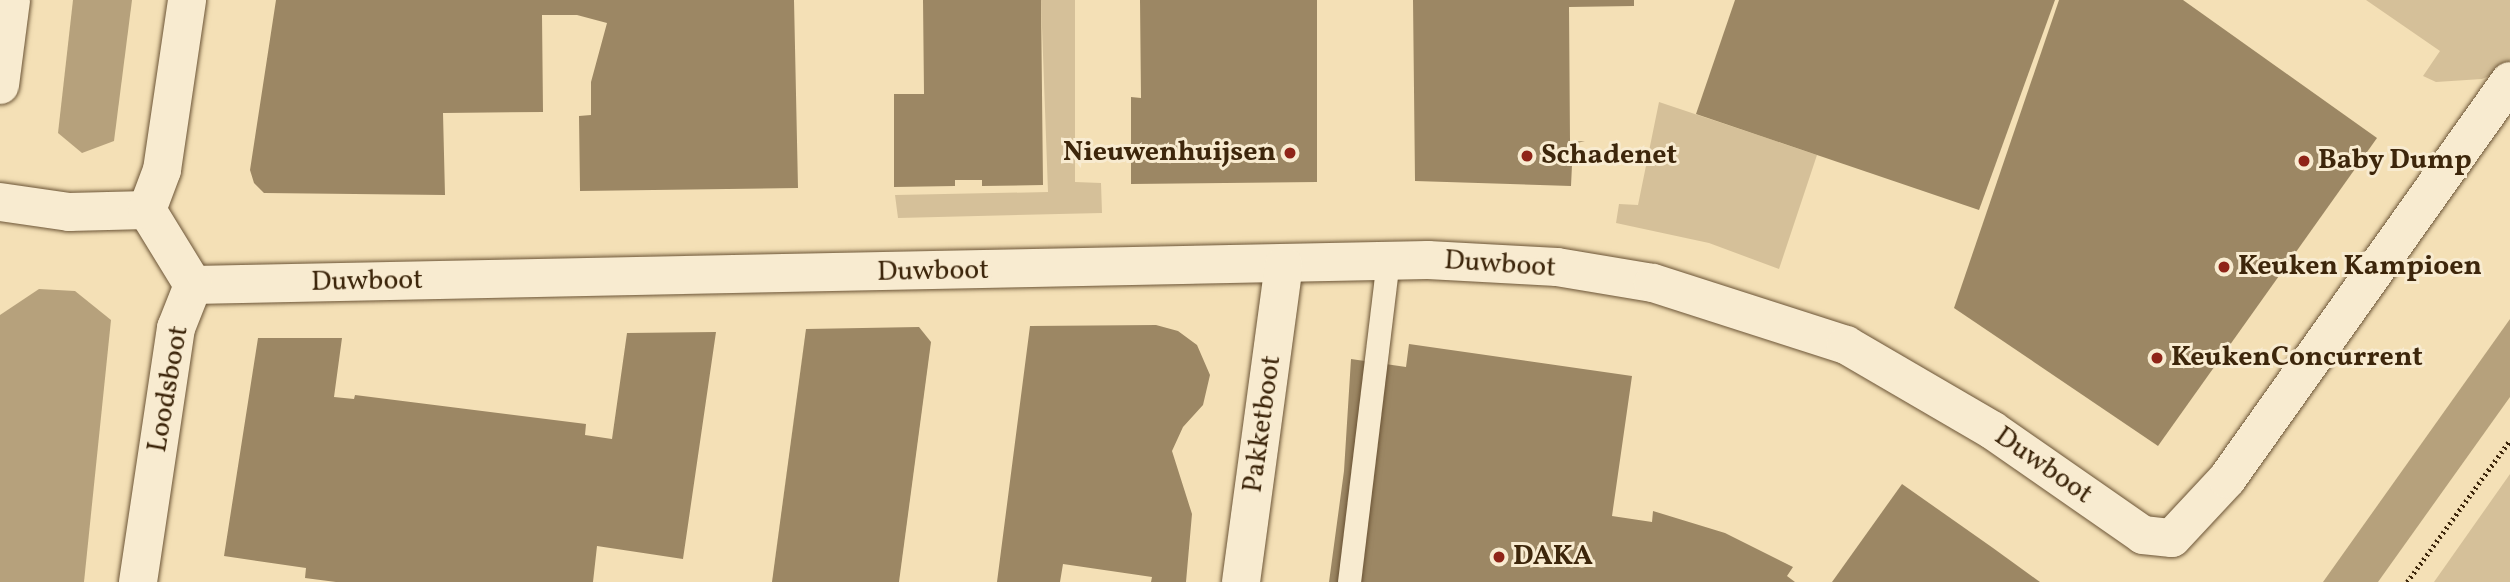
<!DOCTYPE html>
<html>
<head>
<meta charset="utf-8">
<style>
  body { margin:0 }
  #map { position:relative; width:2510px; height:582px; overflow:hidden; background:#f4e0b6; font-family:Vollkorn,serif }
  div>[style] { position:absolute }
  .green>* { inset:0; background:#d5c099 }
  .water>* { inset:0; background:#b6a17c }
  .building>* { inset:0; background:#9c8764 }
  .path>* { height:4.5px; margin-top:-2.25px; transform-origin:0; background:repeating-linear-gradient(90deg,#3d260b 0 2px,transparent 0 5.5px) }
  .roads { filter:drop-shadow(0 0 2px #6b5436) drop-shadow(0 0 2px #6b5436) }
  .lane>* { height:23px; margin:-11.5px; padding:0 11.5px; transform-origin:11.5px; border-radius:11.5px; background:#f8ebd0 }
  .street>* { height:38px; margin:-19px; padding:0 19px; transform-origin:19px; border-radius:19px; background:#f8ebd0 }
  .dots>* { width:19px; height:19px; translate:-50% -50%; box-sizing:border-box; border:4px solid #f8ebd0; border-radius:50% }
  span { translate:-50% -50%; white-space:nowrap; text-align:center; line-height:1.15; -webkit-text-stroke:6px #f8ebd0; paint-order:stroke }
  .poi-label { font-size:28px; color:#3d260b; font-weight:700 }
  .right { translate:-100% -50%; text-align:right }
  .left { translate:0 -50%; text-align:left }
  .street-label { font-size:28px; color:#3d260b }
</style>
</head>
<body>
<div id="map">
  <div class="green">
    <i style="clip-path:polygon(1041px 0,1075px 0,1075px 182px,1101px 183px,1102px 213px,898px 218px,895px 195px,1048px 192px)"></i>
    <i style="clip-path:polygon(2366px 0,2510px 0,2510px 60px,2503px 70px,2482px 79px,2436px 82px,2423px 76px,2440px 51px)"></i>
    <i style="clip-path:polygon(1659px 102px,1817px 155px,1779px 269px,1709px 243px,1616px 223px,1619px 204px,1638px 205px)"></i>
    <i style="clip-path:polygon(2510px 474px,2510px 582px,2434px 582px)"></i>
  </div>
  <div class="water">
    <i style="clip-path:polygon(73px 0,132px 0,114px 141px,82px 153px,58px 133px)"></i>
    <i style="clip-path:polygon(39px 289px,75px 291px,111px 320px,84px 582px,0 582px,0 315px)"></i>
    <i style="clip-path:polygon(2510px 319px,2510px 397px,2378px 582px,2323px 582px)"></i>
  </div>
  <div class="building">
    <i style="clip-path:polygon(276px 0,794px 0,798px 188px,580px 191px,579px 116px,591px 115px,591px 82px,607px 23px,577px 15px,542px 15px,543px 112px,443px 113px,445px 195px,264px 193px,254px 183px,250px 170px)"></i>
    <i style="clip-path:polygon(923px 0,1041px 0,1043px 185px,982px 186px,982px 180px,955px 180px,955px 186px,894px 187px,894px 94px,924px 94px)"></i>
    <i style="clip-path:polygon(1140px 0,1317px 0,1317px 182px,1131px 184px,1131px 97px,1141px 98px)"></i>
    <i style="clip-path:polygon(1413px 0,1634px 0,1634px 6px,1569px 7px,1570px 142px,1585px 141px,1573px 144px,1571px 186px,1415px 181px)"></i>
    <i style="clip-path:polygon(1735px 0,2055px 0,1979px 210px,1696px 114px)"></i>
    <i style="clip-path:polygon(2059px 0,2183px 0,2377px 138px,2158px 446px,1954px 308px)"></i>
    <i style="clip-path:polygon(1156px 325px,1178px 331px,1197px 345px,1210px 375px,1203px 405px,1183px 427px,1172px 451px,1192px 514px,1186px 582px,1151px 582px,1152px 577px,1063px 564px,1060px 582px,997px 582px,1030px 326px)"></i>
    <i style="clip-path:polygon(919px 327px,931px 342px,899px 582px,772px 582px,806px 329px)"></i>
    <i style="clip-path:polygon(716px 332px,683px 559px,597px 546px,593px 582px,336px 582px,305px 578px,306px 568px,224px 556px,258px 338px,342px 338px,334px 397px,354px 399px,355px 395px,586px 424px,585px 435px,612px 439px,627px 333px)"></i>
    <i style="clip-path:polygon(1409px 344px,1632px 376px,1612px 516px,1652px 522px,1653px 511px,1725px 533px,1793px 567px,1787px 576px,1795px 582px,1329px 582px,1344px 471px,1351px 359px,1406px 367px)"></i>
    <i style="clip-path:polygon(1902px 484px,1993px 548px,2040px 582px,1832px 582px)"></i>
  </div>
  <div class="path">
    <i style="left:2407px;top:582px;width:175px;rotate:-54deg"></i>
  </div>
  <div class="roads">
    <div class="lane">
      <i style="left:1349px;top:582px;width:322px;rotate:-83.1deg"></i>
    </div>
    <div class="street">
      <i style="left:0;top:85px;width:86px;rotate:-82.6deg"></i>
      <i style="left:0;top:202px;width:70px;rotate:8.2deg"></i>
      <i style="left:69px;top:212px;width:78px;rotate:-1.5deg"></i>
      <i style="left:193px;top:285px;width:1235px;rotate:-1.16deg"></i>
      <i style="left:1428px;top:260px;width:129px;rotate:3.1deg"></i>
      <i style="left:1557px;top:267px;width:97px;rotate:9.5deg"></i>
      <i style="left:1653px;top:283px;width:203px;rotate:17.8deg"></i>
      <i style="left:1846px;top:345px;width:169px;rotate:30.2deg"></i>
      <i style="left:1992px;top:430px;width:184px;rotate:34.8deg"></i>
      <i style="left:2143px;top:535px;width:29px;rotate:6deg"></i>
      <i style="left:2172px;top:538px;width:81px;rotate:-47deg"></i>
      <i style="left:2227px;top:479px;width:488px;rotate:-54.6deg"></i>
      <i style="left:138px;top:582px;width:257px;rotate:-81.5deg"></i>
      <i style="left:176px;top:328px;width:46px;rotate:-68.4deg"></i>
      <i style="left:193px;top:285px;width:88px;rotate:-121.5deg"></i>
      <i style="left:147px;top:210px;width:43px;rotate:-69.4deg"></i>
      <i style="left:162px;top:170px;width:172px;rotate:-81.6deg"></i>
      <i style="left:1241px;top:582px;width:319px;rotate:-82.3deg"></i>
    </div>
  </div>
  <div class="dots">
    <i style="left:1290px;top:153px;background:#8f2418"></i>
    <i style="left:1527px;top:156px;background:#8f2418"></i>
    <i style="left:2304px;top:161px;background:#8f2418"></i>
    <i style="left:2224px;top:267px;background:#8f2418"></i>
    <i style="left:2157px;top:358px;background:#8f2418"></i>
    <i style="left:1499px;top:557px;background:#8f2418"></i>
  </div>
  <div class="poi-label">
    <span class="right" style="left:1276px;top:153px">Nieuwenhuijsen</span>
    <span class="left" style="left:1541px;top:156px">Schadenet</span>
    <span class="left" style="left:2318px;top:161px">Baby Dump</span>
    <span class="left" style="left:2238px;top:267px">Keuken Kampioen</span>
    <span class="left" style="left:2171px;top:358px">KeukenConcurrent</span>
    <span class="left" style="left:1513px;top:557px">DAKA</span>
  </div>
  <div class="street-label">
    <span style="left:1500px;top:265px;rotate:4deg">Duwboot</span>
    <span style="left:933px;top:272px;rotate:-1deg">Duwboot</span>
    <span style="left:367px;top:282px;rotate:-1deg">Duwboot</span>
    <span style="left:169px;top:389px;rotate:-80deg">Loodsboot</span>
    <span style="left:1263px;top:424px;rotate:-82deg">Pakketboot</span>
    <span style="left:2043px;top:466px;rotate:35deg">Duwboot</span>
  </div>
</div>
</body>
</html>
